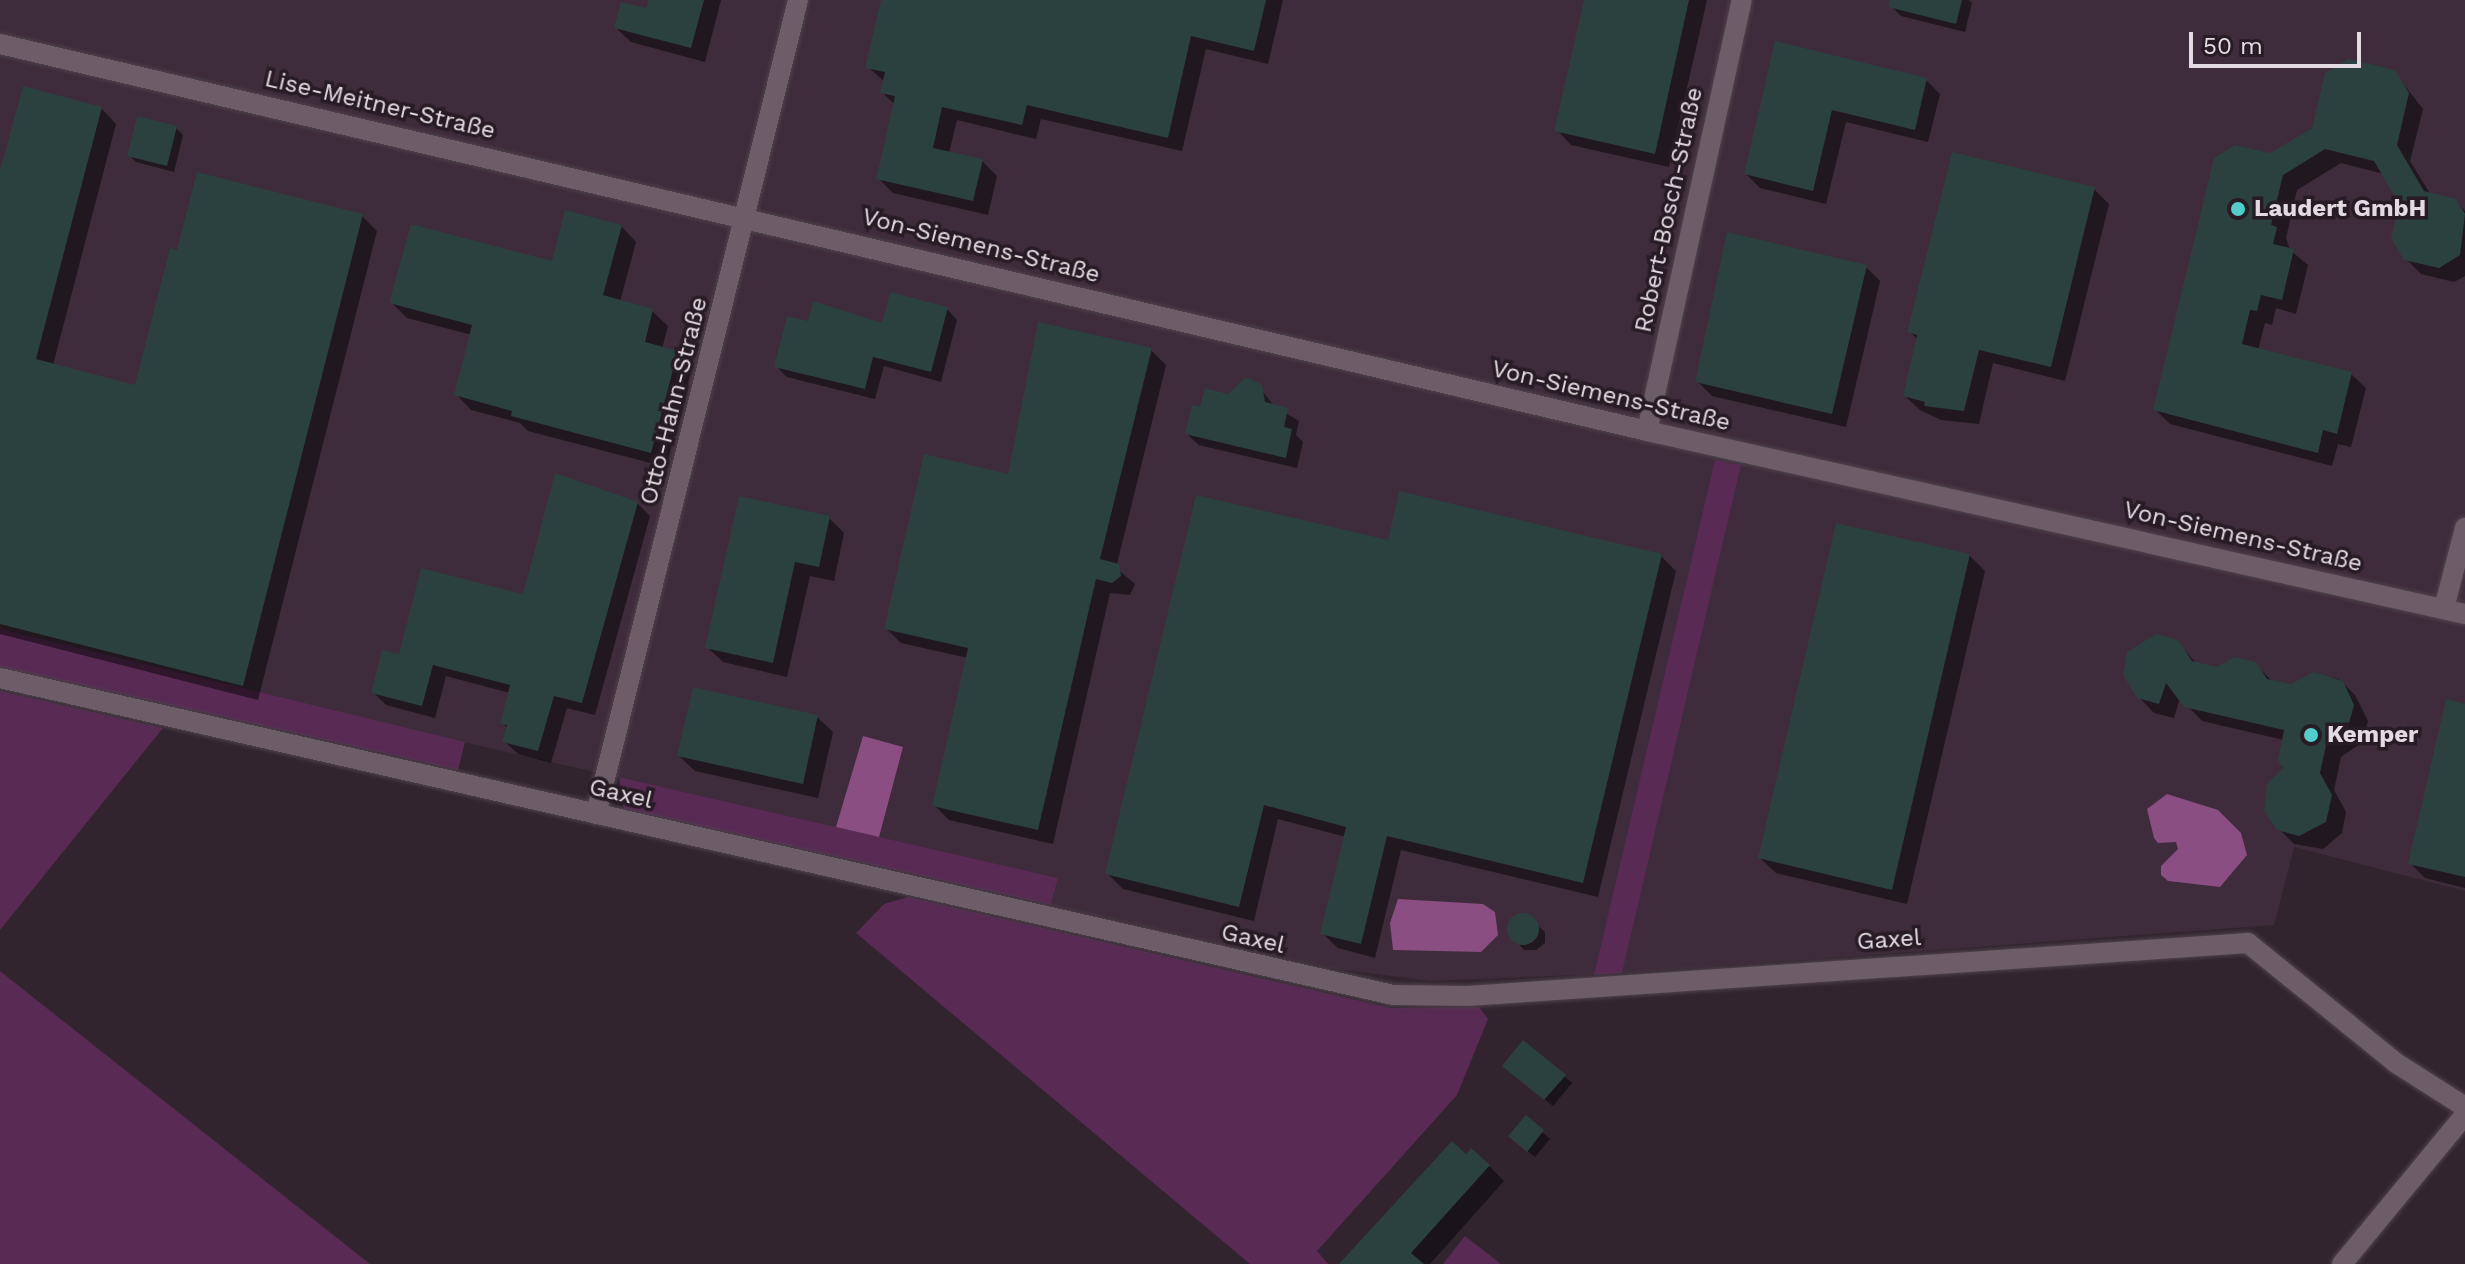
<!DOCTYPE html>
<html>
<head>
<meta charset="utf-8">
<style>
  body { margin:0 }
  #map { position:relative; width:2465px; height:1264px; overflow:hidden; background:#31242f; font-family:"Work Sans",sans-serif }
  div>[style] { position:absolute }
  .built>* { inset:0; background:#3e2b3b }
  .green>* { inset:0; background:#592a54 }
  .water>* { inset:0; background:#8a4e82 }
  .shadow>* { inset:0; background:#0007 }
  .building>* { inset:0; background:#2b4140 }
  .round { border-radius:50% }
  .roads { filter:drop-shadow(0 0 2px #4e434c) drop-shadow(0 0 2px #4e434c) }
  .minor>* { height:20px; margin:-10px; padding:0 10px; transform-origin:10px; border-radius:10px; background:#6c5d69 }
  .tertiary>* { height:20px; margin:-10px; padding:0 10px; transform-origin:10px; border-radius:10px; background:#6c5d69 }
  .dots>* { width:22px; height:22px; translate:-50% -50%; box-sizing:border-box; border:4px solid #271b25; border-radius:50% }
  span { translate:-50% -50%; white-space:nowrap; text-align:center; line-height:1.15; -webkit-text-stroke:7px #271b25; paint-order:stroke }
  .street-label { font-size:24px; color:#e4dbe2 }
  .poi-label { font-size:24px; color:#e4dbe2; font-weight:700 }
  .left { translate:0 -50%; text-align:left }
  .scale { position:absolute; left:2189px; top:32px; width:172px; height:36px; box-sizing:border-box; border:4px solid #e4dbe2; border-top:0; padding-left:10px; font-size:24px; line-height:28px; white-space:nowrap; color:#e4dbe2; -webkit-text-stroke:6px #271b25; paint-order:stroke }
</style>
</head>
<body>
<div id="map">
  <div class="built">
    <i style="clip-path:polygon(0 0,2465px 0,2465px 891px,2294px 847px,2274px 925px,1622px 973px,1431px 981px,1336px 969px,1051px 905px,1058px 878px,0 636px)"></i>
  </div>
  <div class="green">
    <i style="clip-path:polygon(1715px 460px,1741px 465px,1622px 973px,1594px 975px)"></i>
    <i style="clip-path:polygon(0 629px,465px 742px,458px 770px,0 667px)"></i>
    <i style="clip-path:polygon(0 691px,163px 728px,0 930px)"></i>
    <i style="clip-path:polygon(619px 777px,836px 827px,1058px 878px,1051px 905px,624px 809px)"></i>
    <i style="clip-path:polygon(908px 897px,1391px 1008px,1479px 1007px,1488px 1019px,1457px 1095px,1317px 1251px,1328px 1264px,1250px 1264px,856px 933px,884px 904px)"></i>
    <i style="clip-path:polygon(0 971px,370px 1264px,0 1264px)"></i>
    <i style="clip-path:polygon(1465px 1236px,1501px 1264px,1443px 1264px)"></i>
  </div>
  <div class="water">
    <i style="clip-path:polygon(863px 736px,903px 747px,879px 837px,836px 827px)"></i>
    <i style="clip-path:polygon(2167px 794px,2218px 810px,2241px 833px,2247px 855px,2220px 887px,2168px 881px,2161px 875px,2161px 866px,2178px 849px,2176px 842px,2158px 843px,2154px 838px,2147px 809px)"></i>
    <i style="clip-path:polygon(1398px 899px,1483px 904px,1495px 912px,1498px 935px,1481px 952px,1393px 950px,1390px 923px)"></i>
  </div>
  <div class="shadow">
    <i style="clip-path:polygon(651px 0,721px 0,705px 62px,631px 42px,616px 28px,648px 11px)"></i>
    <i style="clip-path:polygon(882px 0,1283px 0,1268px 64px,1206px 49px,1182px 151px,1041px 119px,1036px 139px,957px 120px,949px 153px,982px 161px,997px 176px,988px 215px,893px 193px,878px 178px,895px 105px,882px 92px,885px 82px,868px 67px)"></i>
    <i style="clip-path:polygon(1586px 0,1707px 0,1669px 167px,1571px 145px,1557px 130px)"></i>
    <i style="clip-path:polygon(1893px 0,1969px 0,1972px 3px,1965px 32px,1901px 16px,1892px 7px)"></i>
    <i style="clip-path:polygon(1777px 43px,1926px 80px,1940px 94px,1928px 142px,1846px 122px,1826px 204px,1760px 188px,1746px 174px)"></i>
    <i style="clip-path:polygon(2394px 72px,2423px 109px,2410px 161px,2431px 195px,2455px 200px,2465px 211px,2465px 276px,2454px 282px,2421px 274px,2406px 259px,2402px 203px,2384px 174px,2341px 163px,2297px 190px,2286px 238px,2290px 250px,2308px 265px,2296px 314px,2276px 308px,2272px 325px,2265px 323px,2258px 350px,2351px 374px,2366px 388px,2351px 447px,2338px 444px,2332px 466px,2170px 424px,2155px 409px,2270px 156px)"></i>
    <i style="clip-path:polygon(101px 108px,116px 124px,53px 365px,137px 387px,179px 252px,362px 216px,377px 231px,258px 700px,0 634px,0 180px)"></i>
    <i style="clip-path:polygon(176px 128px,183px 135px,174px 172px,136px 162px,129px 155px)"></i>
    <i style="clip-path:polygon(2094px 189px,2109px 204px,2065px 381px,1993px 363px,1979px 424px,1941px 420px,1920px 410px,1905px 396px,1918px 340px,1910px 332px)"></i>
    <i style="clip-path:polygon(621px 226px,636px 242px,620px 302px,652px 311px,668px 326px,662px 349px,677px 352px,692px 368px,666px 467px,528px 431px,520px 423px,471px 410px,456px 394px,472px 335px,407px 318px,392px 303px,553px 264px)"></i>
    <i style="clip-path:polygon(1866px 267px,1880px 281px,1846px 427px,1712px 396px,1697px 381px)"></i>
    <i style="clip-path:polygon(947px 309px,957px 320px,941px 382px,884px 366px,875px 399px,787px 377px,776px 366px,884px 325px)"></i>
    <i style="clip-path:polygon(1151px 350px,1166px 365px,1116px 568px,1135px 584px,1130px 595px,1110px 593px,1053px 844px,949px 820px,934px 805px,968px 658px,901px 643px,886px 628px,1010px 476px)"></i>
    <i style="clip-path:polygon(1263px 392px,1275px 407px,1299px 421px,1296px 435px,1303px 442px,1297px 468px,1199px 445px,1187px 434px,1202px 410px,1228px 396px)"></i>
    <i style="clip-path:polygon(637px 503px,650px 516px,595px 715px,567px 708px,551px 763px,518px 754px,504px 741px,508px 728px,502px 723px,510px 693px,446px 676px,435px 718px,386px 705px,373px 692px,400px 657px,525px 597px)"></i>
    <i style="clip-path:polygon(829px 518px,844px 533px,834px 581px,810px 576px,787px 677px,723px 662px,707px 647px)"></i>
    <i style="clip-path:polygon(1389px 542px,1661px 556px,1676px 571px,1598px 897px,1401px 850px,1375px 958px,1338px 948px,1322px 933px,1346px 837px,1278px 819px,1254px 921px,1123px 889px,1107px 873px)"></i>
    <i style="clip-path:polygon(1969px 555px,1985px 571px,1907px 904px,1776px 873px,1760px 858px)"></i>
    <i style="clip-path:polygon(2177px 642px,2198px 665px,2217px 670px,2255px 664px,2273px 682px,2292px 686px,2314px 674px,2339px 679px,2355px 695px,2368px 721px,2363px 742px,2341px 757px,2334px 790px,2346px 812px,2342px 833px,2323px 849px,2294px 844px,2278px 828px,2284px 740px,2202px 721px,2180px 698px,2174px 718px,2154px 713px,2139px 697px)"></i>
    <i style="clip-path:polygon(2465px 706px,2465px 888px,2425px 878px,2410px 863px)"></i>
    <i style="clip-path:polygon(817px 717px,833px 732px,818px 798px,695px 771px,679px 756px)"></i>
    <i style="clip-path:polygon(1517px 916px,1528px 917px,1545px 932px,1545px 943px,1536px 950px,1524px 950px,1517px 942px,1509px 925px)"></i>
    <i style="clip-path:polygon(1512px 1073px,1564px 1076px,1572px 1083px,1553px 1106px)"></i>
    <i style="clip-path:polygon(1526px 1118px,1550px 1139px,1535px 1157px,1518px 1143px)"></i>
    <i style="clip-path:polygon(1466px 1156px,1489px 1166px,1504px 1181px,1430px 1264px,1350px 1264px)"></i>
  </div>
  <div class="building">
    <i style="clip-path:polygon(649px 0,704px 0,691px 48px,614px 28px,621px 2px,646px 8px)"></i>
    <i style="clip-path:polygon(881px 0,1266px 0,1254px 51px,1191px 36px,1168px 138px,1027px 105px,1022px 125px,942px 107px,933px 148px,983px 159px,973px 201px,876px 179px,895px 96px,880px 93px,885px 72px,865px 68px)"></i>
    <i style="clip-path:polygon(1584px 0,1689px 0,1655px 154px,1554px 131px)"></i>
    <i style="clip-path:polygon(1889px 0,1962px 0,1956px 24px,1888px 7px)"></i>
    <i style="clip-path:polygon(1775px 41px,1927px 78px,1915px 130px,1832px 110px,1813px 191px,1744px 174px)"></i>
    <i style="clip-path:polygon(2348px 59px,2395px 70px,2409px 93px,2397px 145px,2424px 191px,2456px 199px,2465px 214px,2460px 255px,2439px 268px,2404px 260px,2391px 238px,2399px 204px,2374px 161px,2325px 149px,2283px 175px,2271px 225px,2277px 227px,2273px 244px,2294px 249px,2282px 300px,2261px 295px,2257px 311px,2250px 310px,2242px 344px,2352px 372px,2337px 434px,2323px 430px,2318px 453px,2153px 410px,2214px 158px,2235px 145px,2270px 153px,2312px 128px,2325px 73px)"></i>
    <i style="clip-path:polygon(23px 86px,102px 107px,36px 359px,135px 385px,170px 248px,177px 250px,197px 172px,363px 214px,243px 686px,0 624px,0 171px)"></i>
    <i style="clip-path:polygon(137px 116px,177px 126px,167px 166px,127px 156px)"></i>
    <i style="clip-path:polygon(1952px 152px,2095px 187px,2051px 367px,1979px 350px,1964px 411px,1924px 406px,1925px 402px,1903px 396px,1917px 335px,1907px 332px)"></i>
    <i style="clip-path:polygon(565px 210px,622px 225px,603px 295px,653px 309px,645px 342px,678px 351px,651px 453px,511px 416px,512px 411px,454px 395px,472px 325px,389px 303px,411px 224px,552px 261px)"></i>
    <i style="clip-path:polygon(1727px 232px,1867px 265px,1832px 414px,1695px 382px)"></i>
    <i style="clip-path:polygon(890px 292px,948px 307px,931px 372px,873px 357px,865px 389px,774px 367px,787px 316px,808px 321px,813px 301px,882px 323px)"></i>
    <i style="clip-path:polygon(1038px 322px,1152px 348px,1100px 559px,1119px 564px,1121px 576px,1112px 583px,1096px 579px,1038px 830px,932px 806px,968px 648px,884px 629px,924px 454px,1008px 474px)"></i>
    <i style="clip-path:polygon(1246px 377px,1262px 385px,1265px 402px,1288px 408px,1284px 427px,1292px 429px,1286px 458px,1185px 434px,1192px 405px,1200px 407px,1205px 388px,1228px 394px)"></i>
    <i style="clip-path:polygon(555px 473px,638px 502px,582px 703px,554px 696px,538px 751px,502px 742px,507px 725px,500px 724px,510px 685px,433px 665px,422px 706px,371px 693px,382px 650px,399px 654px,421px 568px,523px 594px)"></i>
    <i style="clip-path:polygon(1399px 491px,1662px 554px,1583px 883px,1387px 836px,1361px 944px,1320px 934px,1346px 827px,1264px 805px,1239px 907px,1105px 874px,1196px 495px,1388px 540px)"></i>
    <i style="clip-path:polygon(739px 496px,830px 516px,819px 567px,795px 562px,773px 663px,705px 648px)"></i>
    <i style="clip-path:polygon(1836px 523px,1970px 554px,1892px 890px,1758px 858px)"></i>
    <i style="clip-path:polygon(2156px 634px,2178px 640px,2192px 661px,2217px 667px,2234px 657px,2256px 662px,2267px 679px,2291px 684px,2314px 672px,2343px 681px,2354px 705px,2348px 727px,2327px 741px,2320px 773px,2332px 795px,2326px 822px,2299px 836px,2277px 830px,2264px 811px,2267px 784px,2283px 768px,2278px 760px,2284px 730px,2184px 707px,2166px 683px,2159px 704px,2137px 698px,2123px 675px,2127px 652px)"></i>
    <i style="clip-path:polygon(693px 687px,818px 715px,803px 784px,677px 756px)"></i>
    <i style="clip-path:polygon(2446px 699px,2465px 704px,2465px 877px,2408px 864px)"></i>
    <i class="round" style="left:1507px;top:913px;width:32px;height:32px"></i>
    <i style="clip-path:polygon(1523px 1040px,1566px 1075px,1544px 1100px,1502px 1066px)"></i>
    <i style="clip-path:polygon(1526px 1115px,1544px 1130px,1527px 1152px,1508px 1136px)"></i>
    <i style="clip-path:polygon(1452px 1141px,1466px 1154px,1471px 1148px,1490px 1165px,1411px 1253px,1424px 1264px,1339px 1264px)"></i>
  </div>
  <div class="roads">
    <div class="minor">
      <i style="left:0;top:44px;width:1692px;rotate:13.22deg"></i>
      <i style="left:1647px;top:431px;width:838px;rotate:12.61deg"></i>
      <i style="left:1647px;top:431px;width:441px;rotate:-77.6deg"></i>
      <i style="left:2444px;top:608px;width:83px;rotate:-75.3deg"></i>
      <i style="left:0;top:678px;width:1429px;rotate:12.82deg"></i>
      <i style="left:1393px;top:995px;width:75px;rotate:0.8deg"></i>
      <i style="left:1468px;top:996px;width:782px;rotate:-3.89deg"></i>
      <i style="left:2248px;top:943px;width:191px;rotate:39deg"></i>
      <i style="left:2396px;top:1063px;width:82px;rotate:32.5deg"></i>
      <i style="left:596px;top:814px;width:839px;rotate:-76.06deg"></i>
    </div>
    <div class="tertiary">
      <i style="left:2342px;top:1264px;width:193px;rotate:-50.5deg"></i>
    </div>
  </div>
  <div class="dots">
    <i style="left:2238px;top:209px;background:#53cdcb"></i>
    <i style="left:2311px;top:735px;background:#53cdcb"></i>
  </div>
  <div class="street-label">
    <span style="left:380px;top:105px;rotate:13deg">Lise-Meitner-Straße</span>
    <span style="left:1669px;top:210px;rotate:-78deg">Robert-Bosch-Straße</span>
    <span style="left:981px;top:246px;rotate:14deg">Von-Siemens-Straße</span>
    <span style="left:1611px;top:396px;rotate:13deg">Von-Siemens-Straße</span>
    <span style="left:674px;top:401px;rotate:-76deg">Otto-Hahn-Straße</span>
    <span style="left:2243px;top:537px;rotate:13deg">Von-Siemens-Straße</span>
    <span style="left:621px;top:794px;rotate:13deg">Gaxel</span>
    <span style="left:1253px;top:939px;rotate:13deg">Gaxel</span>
    <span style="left:1889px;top:940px;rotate:-4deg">Gaxel</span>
  </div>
  <div class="poi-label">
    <span class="left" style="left:2254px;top:209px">Laudert GmbH</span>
    <span class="left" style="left:2327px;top:735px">Kemper</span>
  </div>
  <div class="scale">50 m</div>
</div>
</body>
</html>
